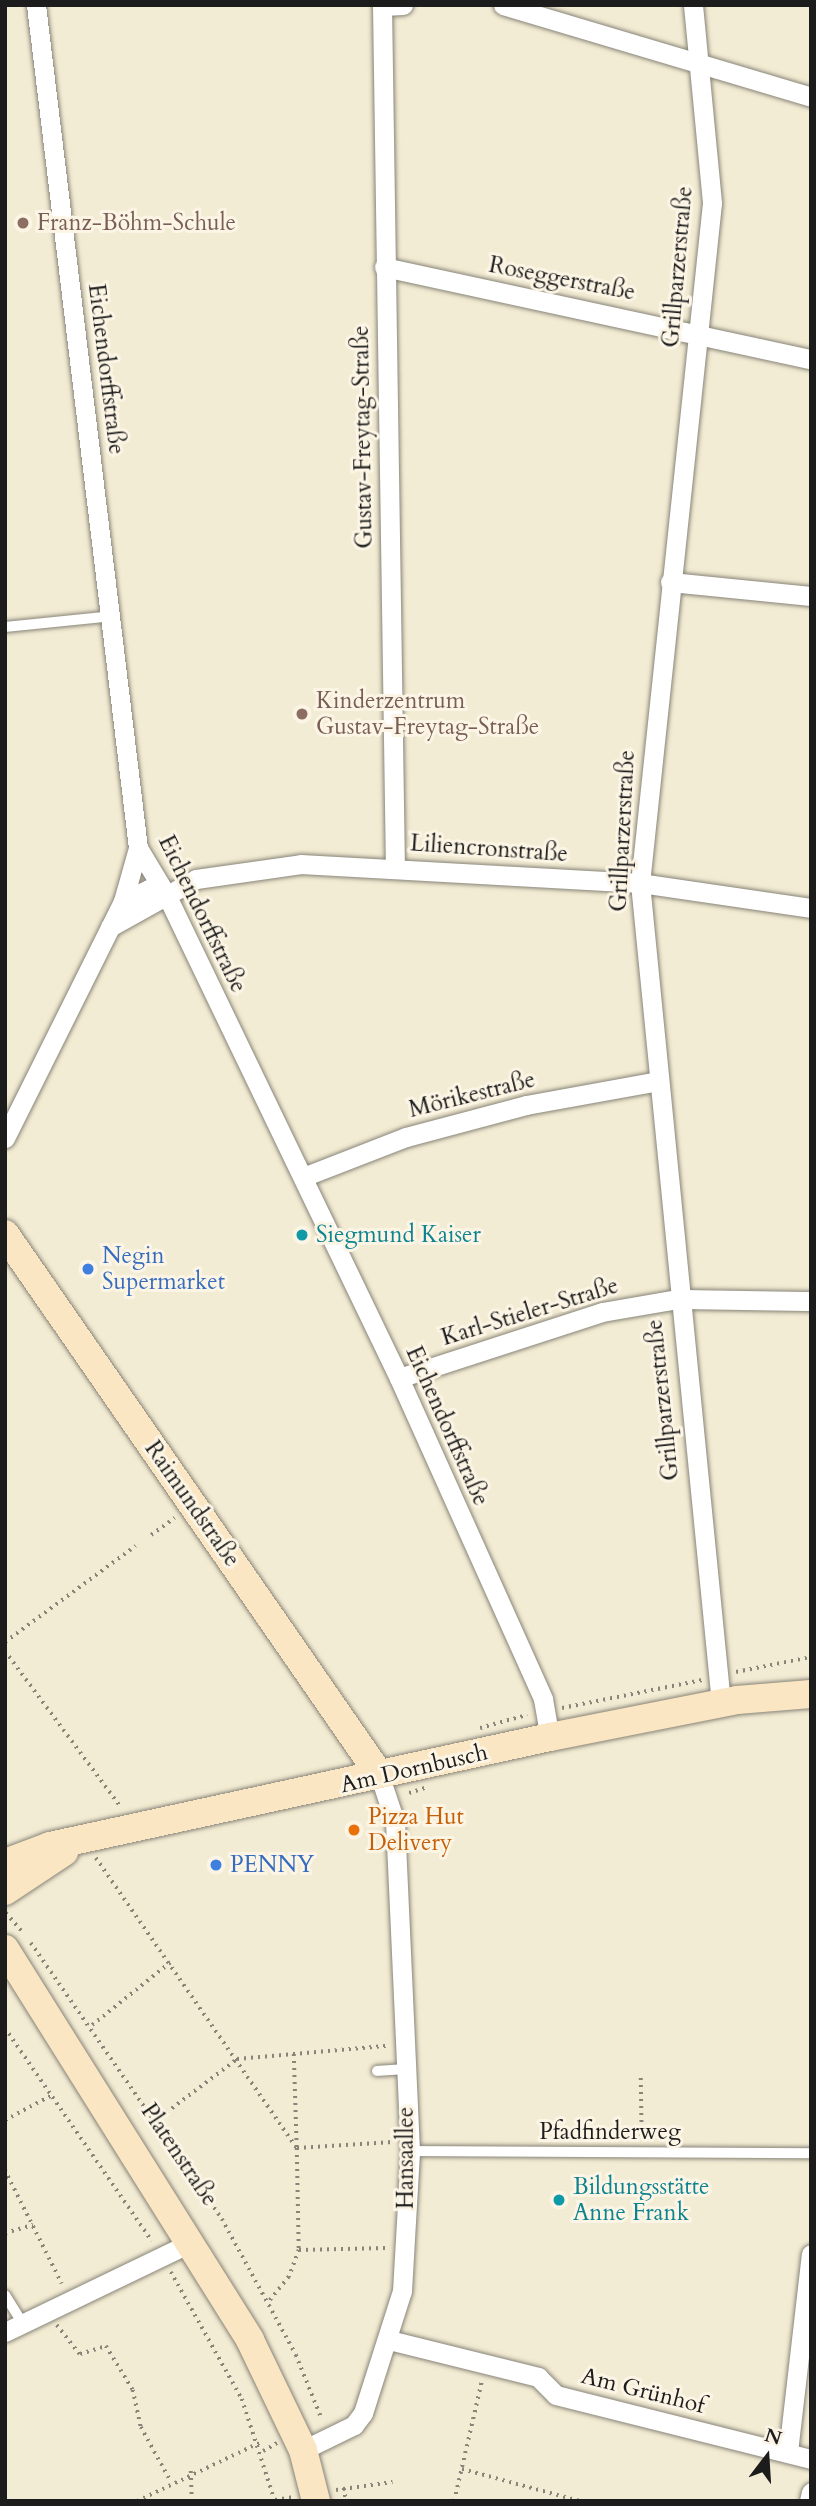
<!DOCTYPE html>
<html>
<head>
<meta charset="utf-8">
<style>
  body { margin:0 }
  #map { position:relative; width:816px; height:2506px; overflow:hidden; background:#f3ecd4; font-family:Cardo,serif }
  div>[style] { position:absolute }
  .path>* { height:3.5px; margin-top:-1.75px; transform-origin:0; background:repeating-linear-gradient(90deg,#888478 0 2px,transparent 0 7px) }
  .roads { filter:drop-shadow(0 0 2px #888478) drop-shadow(0 0 2px #888478) }
  .lane>* { height:10px; margin:-5px; padding:0 5px; transform-origin:5px; border-radius:5px; background:#fff }
  .street>* { height:19px; margin:-9.5px; padding:0 9.5px; transform-origin:9.5px; border-radius:9.5px; background:#fff }
  .secondary>* { height:28px; margin:-14px; padding:0 14px; transform-origin:14px; border-radius:14px; background:#fbe6c3 }
  .dots>* { width:19px; height:19px; translate:-50% -50%; box-sizing:border-box; border:4px solid #fcf5e5; border-radius:50% }
  span { translate:-50% -50%; white-space:nowrap; text-align:center; line-height:1.15; -webkit-text-stroke:6px #fcf5e5; paint-order:stroke }
  .education-label { font-size:23px; color:#785e54 }
  .left { translate:0 -50%; text-align:left }
  .street-label { font-size:23px; color:#1c1c1c }
  .culture-label { font-size:23px; color:#0d838f }
  .shop-label { font-size:23px; color:#366cbe }
  .food-label { font-size:23px; color:#c56008 }
  .frame { position:absolute; inset:0; border:7px solid #1c1c1c; pointer-events:none }
  .north { position:absolute; left:732px; top:2422px; width:70px; height:70px; -webkit-text-stroke:5px #fcf5e5; paint-order:stroke; rotate:17deg; font-size:19px; font-weight:700; line-height:28px; text-align:center; color:#1c1c1c }
  .north::after { content:''; display:block; margin:auto; width:24px; height:32px; background:#1c1c1c; clip-path:polygon(50% 0,100% 100%,50% 72%,0 100%) }
</style>
</head>
<body>
<div id="map">
  <div class="path">
    <i style="left:151px;top:1535px;width:29px;rotate:-36deg"></i>
    <i style="left:5px;top:1642px;width:162px;rotate:-36.4deg"></i>
    <i style="left:5px;top:1651px;width:194px;rotate:53.4deg"></i>
    <i style="left:736px;top:1672px;width:76px;rotate:-11.3deg"></i>
    <i style="left:562px;top:1708px;width:143px;rotate:-11.3deg"></i>
    <i style="left:480px;top:1728px;width:49px;rotate:-15.5deg"></i>
    <i style="left:409px;top:1793px;width:20px;rotate:-18deg"></i>
    <i style="left:96px;top:1858px;width:353px;rotate:55.3deg"></i>
    <i style="left:297px;top:2148px;width:102px;rotate:88.9deg"></i>
    <i style="left:299px;top:2250px;width:29px;rotate:110deg"></i>
    <i style="left:289px;top:2277px;width:32px;rotate:129deg"></i>
    <i style="left:6px;top:1913px;width:28px;rotate:49deg"></i>
    <i style="left:31px;top:1943px;width:336px;rotate:55.3deg"></i>
    <i style="left:222px;top:2219px;width:155px;rotate:61.4deg"></i>
    <i style="left:296px;top:2355px;width:67px;rotate:68deg"></i>
    <i style="left:92px;top:2025px;width:102px;rotate:-38.7deg"></i>
    <i style="left:5px;top:2028px;width:259px;rotate:55.4deg"></i>
    <i style="left:294px;top:2054px;width:94px;rotate:88.2deg"></i>
    <i style="left:297px;top:2148px;width:96px;rotate:-3.6deg"></i>
    <i style="left:641px;top:2078px;width:61px;rotate:89.1deg"></i>
    <i style="left:5px;top:2120px;width:55px;rotate:-28deg"></i>
    <i style="left:155px;top:2121px;width:103px;rotate:-37.1deg"></i>
    <i style="left:237px;top:2059px;width:151px;rotate:-5deg"></i>
    <i style="left:5px;top:2170px;width:127px;rotate:63.4deg"></i>
    <i style="left:5px;top:2233px;width:29px;rotate:-16deg"></i>
    <i style="left:299px;top:2250px;width:88px;rotate:-1.3deg"></i>
    <i style="left:171px;top:2272px;width:145px;rotate:60.8deg"></i>
    <i style="left:242px;top:2399px;width:107px;rotate:72.1deg"></i>
    <i style="left:57px;top:2325px;width:37px;rotate:52deg"></i>
    <i style="left:80px;top:2354px;width:27px;rotate:-17deg"></i>
    <i style="left:106px;top:2346px;width:52px;rotate:58.5deg"></i>
    <i style="left:133px;top:2390px;width:38px;rotate:78deg"></i>
    <i style="left:141px;top:2427px;width:60px;rotate:61.3deg"></i>
    <i style="left:263px;top:2451px;width:16px;rotate:-30deg"></i>
    <i style="left:462px;top:2469px;width:122px;rotate:15.2deg"></i>
    <i style="left:191px;top:2471px;width:30px;rotate:88deg"></i>
    <i style="left:344px;top:2488px;width:13px;rotate:81deg"></i>
    <i style="left:336px;top:2490px;width:57px;rotate:-8.1deg"></i>
    <i style="left:275px;top:2500px;width:19px;rotate:-9deg"></i>
    <i style="left:137px;top:2501px;width:137px;rotate:-25.4deg"></i>
    <i style="left:454px;top:2501px;width:124px;rotate:-77deg"></i>
  </div>
  <div class="roads">
    <div class="lane">
      <i style="left:5px;top:627px;width:109px;rotate:-5.8deg"></i>
      <i style="left:377px;top:2071px;width:28px;rotate:-4deg"></i>
      <i style="left:410px;top:2151px;width:401px;rotate:0.3deg"></i>
      <i style="left:5px;top:2295px;width:34px;rotate:58deg"></i>
    </div>
    <div class="street">
      <i style="left:36px;top:5px;width:849px;rotate:83.1deg"></i>
      <i style="left:138px;top:848px;width:56px;rotate:58.9deg"></i>
      <i style="left:167px;top:896px;width:535px;rotate:64.3deg"></i>
      <i style="left:399px;top:1378px;width:352px;rotate:65.8deg"></i>
      <i style="left:543px;top:1699px;width:39px;rotate:80deg"></i>
      <i style="left:382px;top:5px;width:862px;rotate:89.14deg"></i>
      <i style="left:503px;top:5px;width:321px;rotate:16.6deg"></i>
      <i style="left:693px;top:5px;width:199px;rotate:84.5deg"></i>
      <i style="left:712px;top:203px;width:684px;rotate:96.04deg"></i>
      <i style="left:640px;top:883px;width:824px;rotate:84.36deg"></i>
      <i style="left:382px;top:6px;width:21px;rotate:-3deg"></i>
      <i style="left:384px;top:267px;width:437px;rotate:12.2deg"></i>
      <i style="left:670px;top:582px;width:142px;rotate:5.7deg"></i>
      <i style="left:123px;top:901px;width:55px;rotate:-74.2deg"></i>
      <i style="left:110px;top:927px;width:98px;rotate:-29.2deg"></i>
      <i style="left:196px;top:879px;width:106px;rotate:-8.1deg"></i>
      <i style="left:301px;top:864px;width:340px;rotate:3.2deg"></i>
      <i style="left:640px;top:883px;width:173px;rotate:8.3deg"></i>
      <i style="left:5px;top:1138px;width:265px;rotate:-63.5deg"></i>
      <i style="left:123px;top:901px;width:29px;rotate:-25deg"></i>
      <i style="left:149px;top:889px;width:19px;rotate:21deg"></i>
      <i style="left:303px;top:1177px;width:110px;rotate:-21.2deg"></i>
      <i style="left:406px;top:1137px;width:124px;rotate:-14.9deg"></i>
      <i style="left:526px;top:1105px;width:134px;rotate:-10.3deg"></i>
      <i style="left:399px;top:1378px;width:213px;rotate:-18deg"></i>
      <i style="left:602px;top:1312px;width:76px;rotate:-9.8deg"></i>
      <i style="left:677px;top:1299px;width:134px;rotate:0.9deg"></i>
      <i style="left:5px;top:2332px;width:208px;rotate:-25.7deg"></i>
      <i style="left:389px;top:2340px;width:154px;rotate:13.9deg"></i>
      <i style="left:538px;top:2377px;width:25px;rotate:45deg"></i>
      <i style="left:556px;top:2395px;width:263px;rotate:14.1deg"></i>
      <i style="left:303px;top:2450px;width:57px;rotate:-26.1deg"></i>
      <i style="left:354px;top:2425px;width:15px;rotate:-53deg"></i>
      <i style="left:363px;top:2413px;width:128px;rotate:-72.3deg"></i>
      <i style="left:402px;top:2291px;width:140px;rotate:-86.7deg"></i>
      <i style="left:410px;top:2151px;width:329px;rotate:-92.6deg"></i>
      <i style="left:395px;top:1822px;width:51px;rotate:-108.4deg"></i>
      <i style="left:788px;top:2452px;width:199px;rotate:-83.4deg"></i>
      <i style="left:809px;top:2501px;width:9px;rotate:-77deg"></i>
    </div>
    <div class="secondary">
      <i style="left:5px;top:1234px;width:657px;rotate:55.29deg"></i>
      <i style="left:5px;top:1863px;width:48px;rotate:-20.7deg"></i>
      <i style="left:50px;top:1846px;width:512px;rotate:-12.3deg"></i>
      <i style="left:550px;top:1737px;width:191px;rotate:-11.2deg"></i>
      <i style="left:737px;top:1700px;width:74px;rotate:-4.6deg"></i>
      <i style="left:5px;top:1891px;width:71px;rotate:-33.5deg"></i>
      <i style="left:5px;top:1949px;width:461px;rotate:57.9deg"></i>
      <i style="left:250px;top:2340px;width:122px;rotate:64.3deg"></i>
      <i style="left:303px;top:2450px;width:53px;rotate:75.7deg"></i>
    </div>
  </div>
  <div class="dots">
    <i style="left:23px;top:223px;background:#8d6e63"></i>
    <i style="left:302px;top:714px;background:#8d6e63"></i>
    <i style="left:302px;top:1235px;background:#0f9aa8"></i>
    <i style="left:88px;top:1269px;background:#3f7fe0"></i>
    <i style="left:354px;top:1830px;background:#e8710a"></i>
    <i style="left:216px;top:1865px;background:#3f7fe0"></i>
    <i style="left:559px;top:2200px;background:#0f9aa8"></i>
  </div>
  <div class="education-label">
    <span class="left" style="left:37px;top:223px">Franz-Böhm-Schule</span>
    <span class="left" style="left:316px;top:714px">Kinderzentrum<br>Gustav-Freytag-Straße</span>
  </div>
  <div class="street-label">
    <span style="left:678px;top:267px;rotate:-85deg">Grillparzerstraße</span>
    <span style="left:562px;top:279px;rotate:11deg">Roseggerstraße</span>
    <span style="left:106px;top:369px;rotate:83deg">Eichendorffstraße</span>
    <span style="left:363px;top:437px;rotate:-91deg">Gustav-Freytag-Straße</span>
    <span style="left:623px;top:831px;rotate:-87deg">Grillparzerstraße</span>
    <span style="left:489px;top:849px;rotate:4deg">Liliencronstraße</span>
    <span style="left:202px;top:914px;rotate:64deg">Eichendorffstraße</span>
    <span style="left:472px;top:1095px;rotate:-14deg">Mörikestraße</span>
    <span style="left:530px;top:1312px;rotate:-17deg">Karl-Stieler-Straße</span>
    <span style="left:663px;top:1400px;rotate:-96deg">Grillparzerstraße</span>
    <span style="left:447px;top:1426px;rotate:66deg">Eichendorffstraße</span>
    <span style="left:192px;top:1504px;rotate:55deg">Raimundstraße</span>
    <span style="left:414px;top:1769px;rotate:-13deg">Am Dornbusch</span>
    <span style="left:610px;top:2132px">Pfadfinderweg</span>
    <span style="left:179px;top:2155px;rotate:56deg">Platenstraße</span>
    <span style="left:406px;top:2158px;rotate:-90deg">Hansaallee</span>
    <span style="left:643px;top:2391px;rotate:14deg">Am Grünhof</span>
  </div>
  <div class="culture-label">
    <span class="left" style="left:316px;top:1235px">Siegmund Kaiser</span>
    <span class="left" style="left:573px;top:2200px">Bildungsstätte<br>Anne Frank</span>
  </div>
  <div class="shop-label">
    <span class="left" style="left:102px;top:1269px">Negin<br>Supermarket</span>
    <span class="left" style="left:230px;top:1865px">PENNY</span>
  </div>
  <div class="food-label">
    <span class="left" style="left:368px;top:1830px">Pizza Hut<br>Delivery</span>
  </div>
  <div class="frame"></div>
  <div class="north">N</div>
</div>
</body>
</html>
